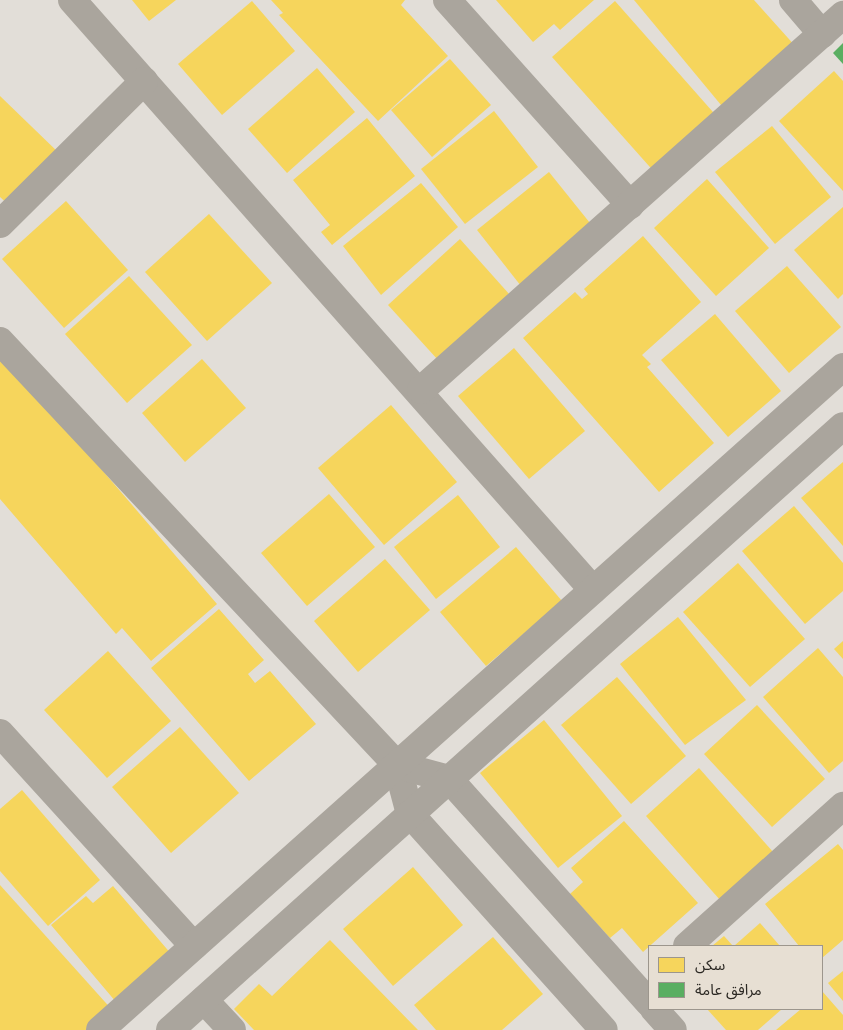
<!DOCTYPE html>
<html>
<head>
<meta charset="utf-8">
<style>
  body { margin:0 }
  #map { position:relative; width:843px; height:1030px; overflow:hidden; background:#e2ded8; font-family:Raleway,"Noto Sans Arabic",sans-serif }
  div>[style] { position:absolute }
  .homes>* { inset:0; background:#f6d55c }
  .public>* { inset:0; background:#5aae61 }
  .minor>* { height:28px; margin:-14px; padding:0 14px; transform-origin:14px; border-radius:14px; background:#aaa59d }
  span { translate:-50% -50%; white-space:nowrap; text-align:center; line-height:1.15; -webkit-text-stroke:5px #e7dfd3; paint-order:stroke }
  .legend { position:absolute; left:648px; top:945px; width:175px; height:65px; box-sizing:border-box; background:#e7dfd3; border:1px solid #9c968d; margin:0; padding:6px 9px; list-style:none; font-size:15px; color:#2b2823 }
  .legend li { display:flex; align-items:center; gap:10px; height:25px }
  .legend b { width:25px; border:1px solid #9c968d }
</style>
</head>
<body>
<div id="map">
  <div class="homes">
    <i style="clip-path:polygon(132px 0,176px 0,149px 21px)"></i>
    <i style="clip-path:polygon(271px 0,405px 0,401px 5px,448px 56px,378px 121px,279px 15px,283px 13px)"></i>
    <i style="clip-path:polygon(496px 0,594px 0,560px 30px,554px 24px,533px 42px)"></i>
    <i style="clip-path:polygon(634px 0,754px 0,797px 48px,726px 111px)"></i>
    <i style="clip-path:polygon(252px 1px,295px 51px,222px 115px,178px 64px)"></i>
    <i style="clip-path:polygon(615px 1px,720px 120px,657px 175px,552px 57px)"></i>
    <i style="clip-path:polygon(450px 59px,491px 105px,432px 157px,391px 110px)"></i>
    <i style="clip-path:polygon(317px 68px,355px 112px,287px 173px,248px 129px)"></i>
    <i style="clip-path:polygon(834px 71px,843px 81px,843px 191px,779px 121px)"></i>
    <i style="clip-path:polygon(0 96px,61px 155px,11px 207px,0 197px)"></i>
    <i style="clip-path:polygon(494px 111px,538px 167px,465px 224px,421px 169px)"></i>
    <i style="clip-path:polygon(367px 118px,415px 176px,332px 245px,321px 232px,330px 225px,293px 180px)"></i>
    <i style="clip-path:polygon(772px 126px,831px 197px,775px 244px,715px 172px)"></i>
    <i style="clip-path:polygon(549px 172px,594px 228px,521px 286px,477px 230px)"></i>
    <i style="clip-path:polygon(707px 179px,769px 248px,716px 296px,654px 228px)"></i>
    <i style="clip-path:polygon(421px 183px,458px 227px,381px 295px,343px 246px)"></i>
    <i style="clip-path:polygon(66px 201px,128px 270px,64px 328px,2px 259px)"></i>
    <i style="clip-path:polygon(843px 207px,843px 294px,838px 299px,794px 250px)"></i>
    <i style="clip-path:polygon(209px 214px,272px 283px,207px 341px,145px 272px)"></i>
    <i style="clip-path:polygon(643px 236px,701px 302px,642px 355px,651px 364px,647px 367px,714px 443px,659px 492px,523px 338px,575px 292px,582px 299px,588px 294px,584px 289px)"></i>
    <i style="clip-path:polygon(460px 239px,510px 295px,438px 360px,388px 305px)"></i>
    <i style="clip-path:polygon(787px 266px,841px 327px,789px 373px,735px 311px)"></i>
    <i style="clip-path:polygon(129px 276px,192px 345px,127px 403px,65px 334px)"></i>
    <i style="clip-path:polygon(715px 314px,781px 391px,728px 437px,661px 360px)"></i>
    <i style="clip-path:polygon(514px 348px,585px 431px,529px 479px,458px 396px)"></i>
    <i style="clip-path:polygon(0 351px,217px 604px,151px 661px,122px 628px,116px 634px,0 499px)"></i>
    <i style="clip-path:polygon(202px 359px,246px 408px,185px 462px,142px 413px)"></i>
    <i style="clip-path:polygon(391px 405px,457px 482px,384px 545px,318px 468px)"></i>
    <i style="clip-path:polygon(843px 462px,843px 546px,801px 498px)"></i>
    <i style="clip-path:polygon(329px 494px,375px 547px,307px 606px,261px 553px)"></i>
    <i style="clip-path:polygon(458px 495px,500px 547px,436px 599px,394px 547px)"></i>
    <i style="clip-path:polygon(794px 506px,843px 563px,843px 591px,805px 624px,742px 551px)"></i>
    <i style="clip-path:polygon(516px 547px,562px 601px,486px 666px,440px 612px)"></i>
    <i style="clip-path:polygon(385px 559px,430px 610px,358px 672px,314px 621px)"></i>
    <i style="clip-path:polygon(738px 563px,805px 639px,750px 687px,683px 612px)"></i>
    <i style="clip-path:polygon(219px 609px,264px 660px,248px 674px,255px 683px,270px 671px,316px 724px,249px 781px,151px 668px)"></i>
    <i style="clip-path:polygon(678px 617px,746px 700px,685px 745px,620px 664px)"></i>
    <i style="clip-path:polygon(843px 641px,843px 659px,834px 649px)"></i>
    <i style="clip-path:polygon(818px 648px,843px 677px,843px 761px,829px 773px,763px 697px)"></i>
    <i style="clip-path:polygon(108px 651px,171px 721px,107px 778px,44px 710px)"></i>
    <i style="clip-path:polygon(617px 677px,686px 756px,631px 804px,561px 725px)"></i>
    <i style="clip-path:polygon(757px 705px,825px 779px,772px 827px,704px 754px)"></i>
    <i style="clip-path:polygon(544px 720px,622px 816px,558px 868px,480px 773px)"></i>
    <i style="clip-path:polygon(180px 727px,239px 793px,171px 853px,112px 787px)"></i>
    <i style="clip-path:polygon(699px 768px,774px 853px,720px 900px,646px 816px)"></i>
    <i style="clip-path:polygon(22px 790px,100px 880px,48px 926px,0 871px,0 809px)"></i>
    <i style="clip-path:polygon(624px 821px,698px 903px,643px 952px,622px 928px,610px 938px,570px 894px,583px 882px,571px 868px)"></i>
    <i style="clip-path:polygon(838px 844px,843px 850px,843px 940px,822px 958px,822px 946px,799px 946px,765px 904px)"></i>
    <i style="clip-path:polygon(413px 867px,463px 925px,393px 986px,343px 929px)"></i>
    <i style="clip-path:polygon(0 885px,114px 1012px,93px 1030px,0 1030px)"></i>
    <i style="clip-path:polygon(113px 886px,172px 955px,116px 1002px,51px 925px,86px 896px,93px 903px)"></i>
    <i style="clip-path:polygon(760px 923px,780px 946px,734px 946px)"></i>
    <i style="clip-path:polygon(724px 936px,733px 946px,712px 946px)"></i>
    <i style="clip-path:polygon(493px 937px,543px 994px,502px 1030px,436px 1030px,414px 1005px)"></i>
    <i style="clip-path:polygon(330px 940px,418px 1030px,254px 1030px,234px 1009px,259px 984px,272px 996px)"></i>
    <i style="clip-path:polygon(843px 971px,843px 1001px,828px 983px)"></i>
    <i style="clip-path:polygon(822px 991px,843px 1015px,843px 1030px,776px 1030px,801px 1009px,822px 1009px)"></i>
    <i style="clip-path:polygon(707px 1009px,782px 1009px,758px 1030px,726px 1030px)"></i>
  </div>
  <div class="public">
    <i style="clip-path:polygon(843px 43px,843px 64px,833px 53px)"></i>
  </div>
  <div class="minor">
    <i style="left:72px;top:0;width:787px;rotate:48.55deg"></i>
    <i style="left:447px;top:0;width:275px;rotate:48.2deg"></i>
    <i style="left:793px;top:0;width:45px;rotate:49.5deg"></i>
    <i style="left:0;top:224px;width:203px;rotate:-44.8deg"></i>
    <i style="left:0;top:341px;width:581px;rotate:46.88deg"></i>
    <i style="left:397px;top:765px;width:51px;rotate:75.1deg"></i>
    <i style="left:410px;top:814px;width:290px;rotate:48.1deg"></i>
    <i style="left:421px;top:390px;width:565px;rotate:-41.63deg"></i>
    <i style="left:0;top:733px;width:288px;rotate:47.7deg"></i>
    <i style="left:397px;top:765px;width:54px;rotate:15.1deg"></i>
    <i style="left:449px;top:779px;width:300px;rotate:48.2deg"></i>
    <i style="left:687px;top:946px;width:210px;rotate:-41.9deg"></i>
    <i style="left:204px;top:1000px;width:41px;rotate:47deg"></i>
    <i style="left:654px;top:1009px;width:28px;rotate:48deg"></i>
    <i style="left:100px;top:1030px;width:996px;rotate:-41.74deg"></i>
    <i style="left:170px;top:1030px;width:904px;rotate:-41.91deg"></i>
  </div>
  <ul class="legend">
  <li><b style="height:14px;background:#f6d55c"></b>سكن</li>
  <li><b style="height:14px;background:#5aae61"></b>مرافق عامة</li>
  </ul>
</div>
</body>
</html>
